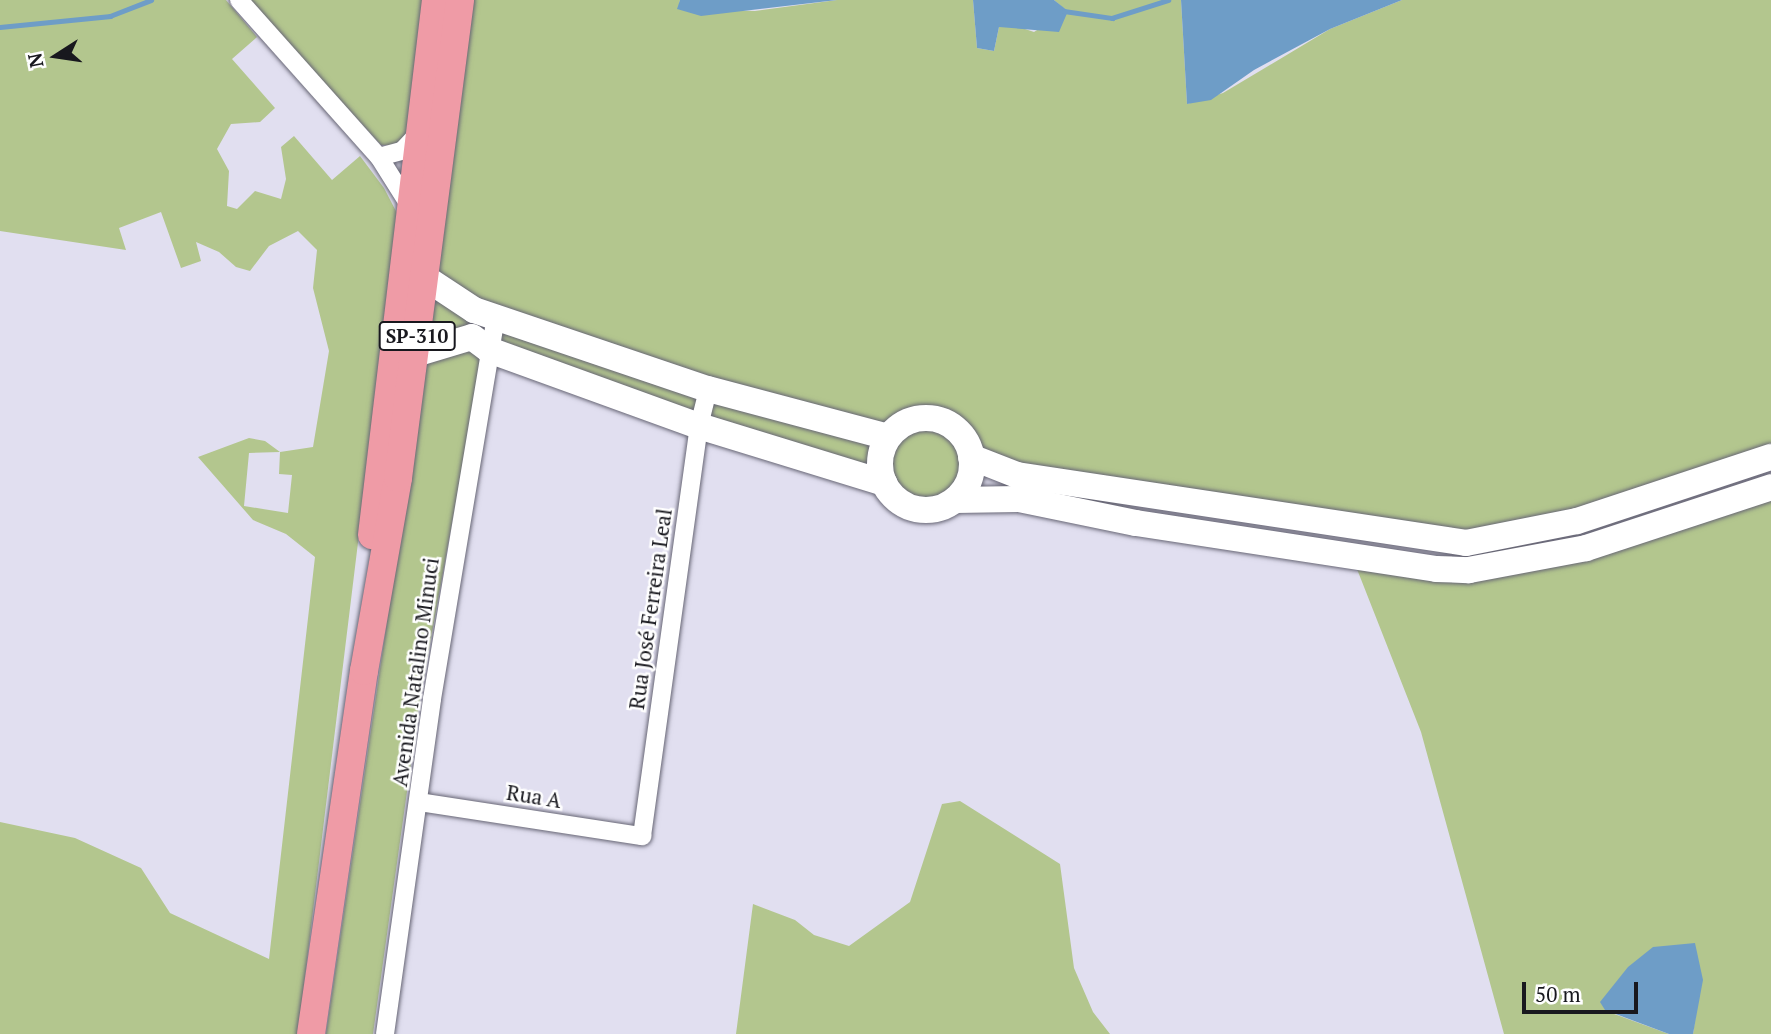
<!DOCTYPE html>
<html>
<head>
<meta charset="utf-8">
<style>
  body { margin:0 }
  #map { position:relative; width:1771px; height:1034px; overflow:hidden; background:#e1dff0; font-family:"PT Serif",serif }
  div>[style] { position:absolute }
  .green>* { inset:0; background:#b3c68e }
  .round { border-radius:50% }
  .water>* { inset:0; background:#6e9dc7 }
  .stream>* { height:4.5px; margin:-2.25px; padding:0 2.25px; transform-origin:2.25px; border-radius:2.25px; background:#6e9dc7 }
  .roads { filter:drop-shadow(0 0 2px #676675) drop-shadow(0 0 2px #676675) }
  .street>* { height:18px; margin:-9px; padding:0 9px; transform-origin:9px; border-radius:9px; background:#fff }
  .secondary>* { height:26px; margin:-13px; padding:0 13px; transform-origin:13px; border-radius:13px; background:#fff }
  .secondary>.ring { margin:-13px; padding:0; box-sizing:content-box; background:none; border:26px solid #fff; border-radius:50% }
  .primary>* { height:28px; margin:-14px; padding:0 14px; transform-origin:14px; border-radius:14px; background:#ef9ba6 }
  span { translate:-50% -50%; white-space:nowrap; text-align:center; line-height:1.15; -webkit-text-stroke:5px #fff; paint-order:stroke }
  .shield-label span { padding:2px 5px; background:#fff; border:2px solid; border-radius:5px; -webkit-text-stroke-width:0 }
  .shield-label { font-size:19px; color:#18181e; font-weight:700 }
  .street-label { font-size:21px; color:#18181e }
  .north { position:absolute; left:21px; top:21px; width:70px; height:70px; -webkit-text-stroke:5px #fff; paint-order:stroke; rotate:258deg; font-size:19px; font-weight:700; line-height:28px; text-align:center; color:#18181e }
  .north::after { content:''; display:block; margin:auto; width:24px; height:32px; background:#18181e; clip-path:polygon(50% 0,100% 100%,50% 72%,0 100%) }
  .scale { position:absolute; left:1522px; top:982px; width:116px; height:32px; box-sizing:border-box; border:4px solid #18181e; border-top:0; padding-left:9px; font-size:21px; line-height:24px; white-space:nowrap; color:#18181e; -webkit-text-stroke:5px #fff; paint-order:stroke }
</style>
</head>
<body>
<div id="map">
  <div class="green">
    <i style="clip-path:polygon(evenodd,0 0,226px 0,257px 37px,232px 59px,275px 108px,260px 122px,231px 124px,217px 149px,229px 171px,227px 206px,237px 209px,255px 191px,281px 199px,286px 179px,281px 147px,294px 136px,332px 180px,360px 156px,384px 188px,398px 215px,298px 1034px,0 1034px,0 822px,75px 838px,141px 868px,170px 913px,269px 959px,315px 557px,286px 534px,253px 520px,198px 457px,249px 438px,265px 441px,280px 452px,313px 447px,329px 351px,313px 288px,317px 250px,298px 231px,269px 246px,250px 271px,236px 267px,219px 252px,196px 242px,201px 261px,181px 268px,161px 212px,119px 228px,126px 250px,0 231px,0 0,280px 452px,279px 474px,292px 475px,288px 513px,244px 506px,249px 453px,280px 452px)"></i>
    <i style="clip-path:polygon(249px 0,425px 0,407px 132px,397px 145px,381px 145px)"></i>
    <i style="clip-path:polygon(469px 0,680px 0,678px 9px,755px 11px,837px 0,973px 0,977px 48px,994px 51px,999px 27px,1013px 25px,1034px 32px,1067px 11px,1054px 0,1181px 0,1187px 104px,1223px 93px,1330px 29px,1402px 0,1771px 0,1771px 451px,1494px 535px,1016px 470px,975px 453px,966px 434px,942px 416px,912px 416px,887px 432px,709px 382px,481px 300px,440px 273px,437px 261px)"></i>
    <i style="clip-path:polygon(432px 288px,491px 318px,488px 343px,425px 348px)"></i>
    <i style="clip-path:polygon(499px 326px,701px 391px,697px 420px,497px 349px)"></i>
    <i style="clip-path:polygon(458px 345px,483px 353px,420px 699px,373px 1034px,326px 1034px,426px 358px)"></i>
    <i style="clip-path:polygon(710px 397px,879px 445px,876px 471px,704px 425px)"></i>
    <i class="round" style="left:884px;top:422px;width:84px;height:84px"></i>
    <i style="clip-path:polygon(1771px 496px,1771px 1034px,1693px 1034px,1697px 1006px,1606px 1011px,1669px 1034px,1504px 1034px,1421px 732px,1355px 564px,1433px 576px)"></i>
    <i style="clip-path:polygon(960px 801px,1060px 864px,1074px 968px,1093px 1012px,1110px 1034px,736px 1034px,753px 904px,795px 920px,814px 935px,849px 946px,910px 902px,942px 804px)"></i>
  </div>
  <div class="water">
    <i style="clip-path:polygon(680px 0,837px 0,701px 16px,677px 9px)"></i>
    <i style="clip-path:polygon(973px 0,1054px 0,1068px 11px,1059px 32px,999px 27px,994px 51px,977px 48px)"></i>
    <i style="clip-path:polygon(1181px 0,1402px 0,1330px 29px,1254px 70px,1211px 100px,1187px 104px)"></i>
    <i style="clip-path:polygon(1695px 943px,1703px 980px,1693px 1034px,1669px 1034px,1605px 1010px,1600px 1002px,1628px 967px,1653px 947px)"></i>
  </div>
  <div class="stream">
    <i style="left:1064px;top:11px;width:49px;rotate:8.3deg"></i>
    <i style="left:1112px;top:18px;width:59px;rotate:-17.8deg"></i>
    <i style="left:0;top:27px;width:111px;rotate:-5.7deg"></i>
    <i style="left:110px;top:16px;width:44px;rotate:-21.3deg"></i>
  </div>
  <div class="roads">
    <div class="street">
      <i style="left:239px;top:0;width:210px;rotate:48.3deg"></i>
      <i style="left:379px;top:157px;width:54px;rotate:57.8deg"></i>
      <i style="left:379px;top:157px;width:24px;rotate:-15deg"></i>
      <i style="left:402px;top:151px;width:22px;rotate:-47deg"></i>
      <i style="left:419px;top:802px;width:226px;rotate:8.7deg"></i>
      <i style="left:642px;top:836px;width:414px;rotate:-82.1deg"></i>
      <i style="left:699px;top:426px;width:38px;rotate:-76deg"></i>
      <i style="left:385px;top:1034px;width:338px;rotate:-82deg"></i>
      <i style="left:432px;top:699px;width:387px;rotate:-80.5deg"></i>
    </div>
    <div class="secondary">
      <i style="left:424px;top:277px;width:60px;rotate:33.4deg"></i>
      <i style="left:474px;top:310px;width:247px;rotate:18.7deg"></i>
      <i style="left:708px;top:389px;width:186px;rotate:14.9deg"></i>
      <i style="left:415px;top:354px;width:59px;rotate:-16.6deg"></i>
      <i style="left:472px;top:337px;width:21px;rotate:37deg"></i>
      <i style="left:489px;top:350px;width:223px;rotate:19.9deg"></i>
      <i style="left:699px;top:426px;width:194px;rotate:17.1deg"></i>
      <i class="ring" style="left:880px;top:418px;width:66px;height:66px"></i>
      <i style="left:971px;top:457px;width:49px;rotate:21.4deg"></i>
      <i style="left:1017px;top:475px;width:454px;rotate:8.6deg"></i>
      <i style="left:1466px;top:543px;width:113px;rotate:-11.2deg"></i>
      <i style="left:1577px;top:521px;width:204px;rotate:-18.3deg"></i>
      <i style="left:955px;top:500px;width:64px;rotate:-0.9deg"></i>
      <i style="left:1019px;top:499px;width:119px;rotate:11.6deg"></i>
      <i style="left:1136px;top:523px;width:304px;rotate:8.7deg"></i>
      <i style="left:1436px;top:569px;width:33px;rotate:2deg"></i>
      <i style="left:1469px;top:570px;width:119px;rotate:-10.6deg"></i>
      <i style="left:1586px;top:548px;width:195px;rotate:-18.2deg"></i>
    </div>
    <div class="primary">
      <i style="left:372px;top:535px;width:539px;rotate:-83.18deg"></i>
      <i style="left:311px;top:1034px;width:367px;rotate:-81.7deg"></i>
      <i style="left:364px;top:671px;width:196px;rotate:-80deg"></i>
      <i style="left:398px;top:478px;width:482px;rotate:-82.6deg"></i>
    </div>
  </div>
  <div class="shield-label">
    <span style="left:417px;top:336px">SP-310</span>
  </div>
  <div class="street-label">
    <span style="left:650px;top:609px;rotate:-82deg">Rua José Ferreira Leal</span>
    <span style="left:415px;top:672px;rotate:-82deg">Avenida Natalino Minuci</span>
    <span style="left:534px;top:796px;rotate:9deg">Rua A</span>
  </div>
  <div class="north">N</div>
  <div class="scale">50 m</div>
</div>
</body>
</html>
